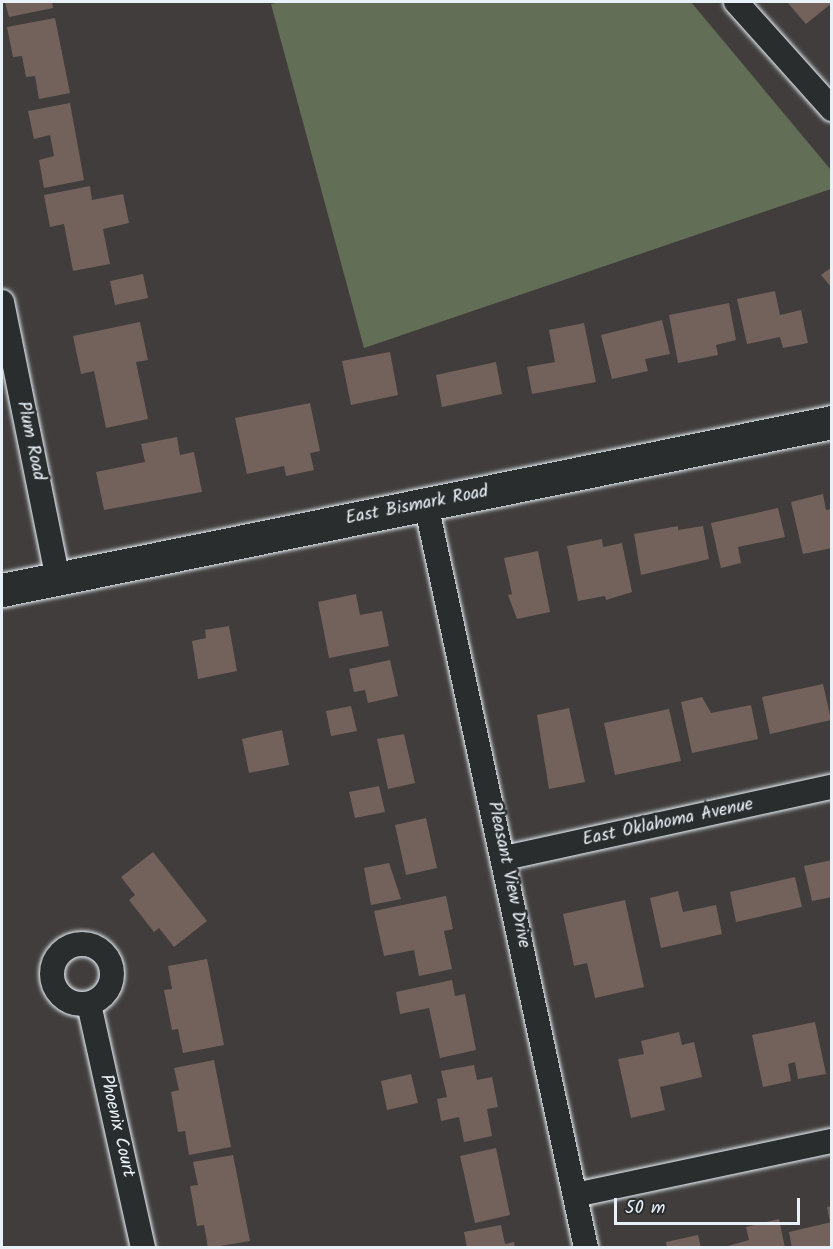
<!DOCTYPE html>
<html>
<head>
<meta charset="utf-8">
<style>
  body { margin:0 }
  #map { position:relative; width:833px; height:1249px; overflow:hidden; background:#403d3c; font-family:Kalam,sans-serif }
  div>[style] { position:absolute }
  .green>* { inset:0; background:#626e55 }
  .building>* { inset:0; background:#73625b }
  .roads { filter:drop-shadow(0 0 2px #e8f1f8) drop-shadow(0 0 2px #e8f1f8) }
  .street>* { height:24px; margin:-12px; padding:0 12px; transform-origin:12px; border-radius:12px; background:#2a2d2e }
  .street>.ring { margin:-12px; padding:0; box-sizing:content-box; background:none; border:24px solid #2a2d2e; border-radius:50% }
  .secondary>* { height:33px; margin:-16.5px; padding:0 16.5px; transform-origin:16.5px; border-radius:16.5px; background:#2a2d2e }
  span { translate:-50% -50%; white-space:nowrap; text-align:center; line-height:1.15; -webkit-text-stroke:5px #2a2d2e; paint-order:stroke }
  .street-label { font-size:18px; color:#e8f1f8 }
  .frame { position:absolute; inset:0; border:3px solid #e8f1f8; pointer-events:none }
  .scale { position:absolute; left:614px; top:1198px; width:186px; height:27px; box-sizing:border-box; border:3px solid #e8f1f8; border-top:0; padding-left:8px; font-size:18px; line-height:21px; white-space:nowrap; color:#e8f1f8; -webkit-text-stroke:4px #2a2d2e; paint-order:stroke }
</style>
</head>
<body>
<div id="map">
  <div class="green">
    <i style="clip-path:polygon(281px 2px,691px 2px,831px 170px,831px 189px,364px 348px,271px 4px)"></i>
  </div>
  <div class="building">
    <i style="clip-path:polygon(5px 2px,52px 2px,53px 8px,9px 17px)"></i>
    <i style="clip-path:polygon(787px 2px,832px 2px,832px 3px,806px 24px)"></i>
    <i style="clip-path:polygon(55px 18px,70px 93px,39px 99px,35px 76px,26px 77px,22px 56px,13px 57px,7px 27px)"></i>
    <i style="clip-path:polygon(70px 103px,84px 180px,44px 188px,39px 160px,54px 156px,50px 135px,34px 139px,28px 111px)"></i>
    <i style="clip-path:polygon(90px 186px,92px 200px,123px 194px,129px 223px,103px 229px,110px 264px,73px 271px,64px 224px,50px 227px,44px 195px)"></i>
    <i style="clip-path:polygon(832px 267px,832px 288px,821px 275px)"></i>
    <i style="clip-path:polygon(143px 274px,148px 298px,115px 305px,110px 281px)"></i>
    <i style="clip-path:polygon(775px 291px,780px 315px,801px 310px,808px 343px,783px 348px,780px 337px,747px 344px,737px 299px)"></i>
    <i style="clip-path:polygon(729px 303px,736px 340px,716px 345px,718px 355px,678px 363px,669px 315px)"></i>
    <i style="clip-path:polygon(662px 320px,670px 354px,645px 359px,648px 371px,612px 379px,601px 335px)"></i>
    <i style="clip-path:polygon(140px 322px,148px 360px,136px 362px,148px 419px,106px 428px,94px 371px,81px 374px,73px 336px)"></i>
    <i style="clip-path:polygon(584px 323px,596px 382px,532px 394px,527px 367px,555px 362px,549px 330px)"></i>
    <i style="clip-path:polygon(390px 352px,398px 395px,351px 405px,342px 361px)"></i>
    <i style="clip-path:polygon(496px 362px,502px 394px,442px 407px,436px 375px)"></i>
    <i style="clip-path:polygon(310px 403px,320px 451px,310px 453px,314px 470px,286px 476px,284px 466px,247px 474px,235px 418px)"></i>
    <i style="clip-path:polygon(177px 437px,180px 455px,194px 452px,202px 492px,104px 510px,96px 472px,145px 462px,141px 444px)"></i>
    <i style="clip-path:polygon(823px 494px,826px 510px,832px 509px,832px 548px,803px 554px,791px 502px)"></i>
    <i style="clip-path:polygon(778px 508px,785px 537px,738px 547px,741px 563px,721px 568px,711px 523px)"></i>
    <i style="clip-path:polygon(678px 526px,678px 530px,703px 526px,709px 559px,641px 575px,634px 534px)"></i>
    <i style="clip-path:polygon(602px 539px,603px 547px,622px 543px,632px 592px,606px 600px,605px 596px,578px 601px,567px 546px)"></i>
    <i style="clip-path:polygon(538px 551px,550px 612px,517px 619px,508px 595px,512px 594px,504px 558px)"></i>
    <i style="clip-path:polygon(356px 594px,360px 615px,382px 611px,389px 646px,329px 658px,318px 602px)"></i>
    <i style="clip-path:polygon(229px 626px,237px 671px,198px 679px,192px 641px,206px 638px,205px 630px)"></i>
    <i style="clip-path:polygon(390px 660px,398px 696px,368px 703px,365px 690px,354px 692px,349px 669px)"></i>
    <i style="clip-path:polygon(823px 684px,831px 720px,770px 734px,762px 697px)"></i>
    <i style="clip-path:polygon(702px 697px,711px 713px,751px 705px,758px 739px,692px 753px,681px 702px)"></i>
    <i style="clip-path:polygon(351px 706px,357px 731px,331px 736px,326px 711px)"></i>
    <i style="clip-path:polygon(569px 708px,585px 782px,549px 789px,537px 715px)"></i>
    <i style="clip-path:polygon(669px 709px,681px 761px,615px 775px,604px 723px)"></i>
    <i style="clip-path:polygon(282px 730px,289px 765px,249px 773px,242px 739px)"></i>
    <i style="clip-path:polygon(404px 734px,415px 783px,388px 789px,377px 739px)"></i>
    <i style="clip-path:polygon(379px 786px,385px 812px,355px 818px,349px 792px)"></i>
    <i style="clip-path:polygon(426px 818px,437px 868px,406px 875px,395px 825px)"></i>
    <i style="clip-path:polygon(153px 852px,207px 921px,174px 947px,159px 928px,154px 932px,129px 900px,135px 895px,121px 877px)"></i>
    <i style="clip-path:polygon(832px 860px,832px 897px,812px 901px,804px 866px)"></i>
    <i style="clip-path:polygon(389px 863px,401px 899px,371px 905px,364px 868px)"></i>
    <i style="clip-path:polygon(795px 877px,802px 907px,736px 922px,730px 892px)"></i>
    <i style="clip-path:polygon(678px 891px,683px 912px,716px 905px,722px 934px,661px 948px,650px 898px)"></i>
    <i style="clip-path:polygon(446px 896px,453px 929px,444px 931px,452px 969px,419px 976px,414px 950px,384px 956px,374px 911px)"></i>
    <i style="clip-path:polygon(625px 900px,644px 987px,595px 998px,587px 963px,574px 966px,563px 914px)"></i>
    <i style="clip-path:polygon(207px 959px,224px 1045px,183px 1053px,178px 1029px,172px 1030px,164px 990px,172px 989px,168px 966px)"></i>
    <i style="clip-path:polygon(452px 980px,455px 996px,465px 994px,476px 1050px,440px 1058px,429px 1008px,400px 1014px,396px 992px)"></i>
    <i style="clip-path:polygon(815px 1022px,826px 1074px,798px 1079px,795px 1062px,788px 1064px,791px 1081px,763px 1087px,752px 1035px)"></i>
    <i style="clip-path:polygon(679px 1032px,682px 1045px,694px 1042px,702px 1077px,660px 1087px,665px 1110px,631px 1118px,618px 1059px,644px 1054px,641px 1041px)"></i>
    <i style="clip-path:polygon(214px 1060px,231px 1147px,189px 1155px,185px 1131px,178px 1132px,171px 1092px,179px 1090px,174px 1068px)"></i>
    <i style="clip-path:polygon(474px 1065px,477px 1080px,492px 1077px,498px 1107px,487px 1109px,492px 1136px,464px 1142px,459px 1117px,441px 1121px,437px 1099px,447px 1097px,441px 1071px)"></i>
    <i style="clip-path:polygon(411px 1074px,418px 1103px,387px 1110px,381px 1081px)"></i>
    <i style="clip-path:polygon(496px 1148px,510px 1215px,475px 1223px,460px 1156px)"></i>
    <i style="clip-path:polygon(233px 1155px,250px 1241px,208px 1248px,204px 1225px,197px 1226px,190px 1186px,198px 1185px,193px 1162px)"></i>
    <i style="clip-path:polygon(832px 1206px,832px 1222px,830px 1222px,827px 1207px)"></i>
    <i style="clip-path:polygon(779px 1219px,785px 1248px,721px 1248px,749px 1240px,746px 1227px)"></i>
    <i style="clip-path:polygon(832px 1222px,832px 1248px,792px 1248px,789px 1232px)"></i>
    <i style="clip-path:polygon(501px 1225px,505px 1244px,514px 1242px,515px 1248px,467px 1248px,464px 1232px)"></i>
    <i style="clip-path:polygon(698px 1235px,701px 1248px,667px 1248px,666px 1242px)"></i>
  </div>
  <div class="roads">
    <div class="street">
      <i style="left:736px;top:2px;width:144px;rotate:48.1deg"></i>
      <i style="left:2px;top:302px;width:283px;rotate:78.6deg"></i>
      <i style="left:426px;top:504px;width:761px;rotate:77.86deg"></i>
      <i style="left:505px;top:858px;width:335px;rotate:-12.3deg"></i>
      <i class="ring" style="left:52px;top:944px;width:36px;height:36px"></i>
      <i style="left:89px;top:1004px;width:250px;rotate:77.5deg"></i>
      <i style="left:575px;top:1195px;width:263px;rotate:-11.9deg"></i>
    </div>
    <div class="secondary">
      <i style="left:2px;top:590px;width:847px;rotate:-11.44deg"></i>
    </div>
  </div>
  <div class="street-label">
    <span style="left:30px;top:441px;rotate:78deg">Plum Road</span>
    <span style="left:417px;top:506px;rotate:-11deg">East Bismark Road</span>
    <span style="left:668px;top:823px;rotate:-12deg">East Oklahoma Avenue</span>
    <span style="left:508px;top:875px;rotate:78deg">Pleasant View Drive</span>
    <span style="left:116px;top:1126px;rotate:77deg">Phoenix Court</span>
  </div>
  <div class="frame"></div>
  <div class="scale">50 m</div>
</div>
</body>
</html>
